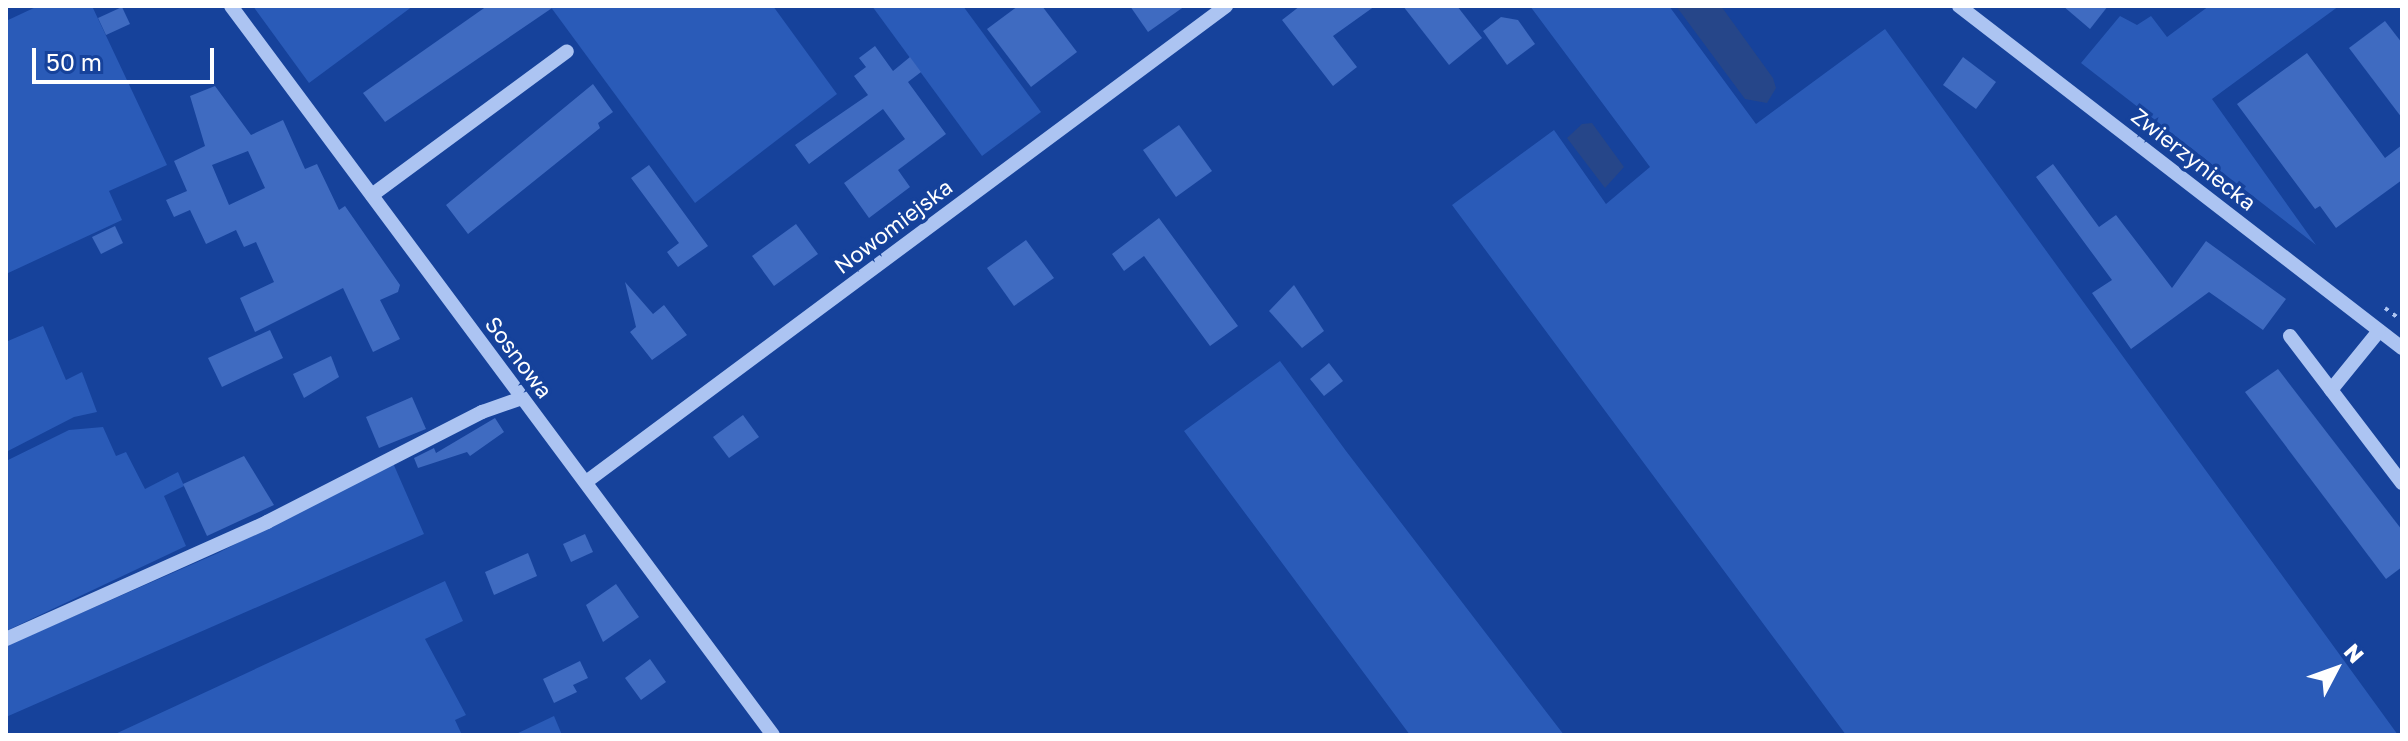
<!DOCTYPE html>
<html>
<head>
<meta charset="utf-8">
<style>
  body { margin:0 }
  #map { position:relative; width:2408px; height:741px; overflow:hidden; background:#16429b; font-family:"Golos Text",sans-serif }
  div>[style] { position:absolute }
  .green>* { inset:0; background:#2a5bb8 }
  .water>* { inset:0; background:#264689 }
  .building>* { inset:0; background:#3f6bc1 }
  .path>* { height:4px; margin-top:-2px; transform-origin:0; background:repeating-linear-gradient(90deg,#acc4f2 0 4px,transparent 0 10px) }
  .minor>* { height:14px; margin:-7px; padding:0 7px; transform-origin:7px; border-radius:7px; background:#acc4f2 }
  span { translate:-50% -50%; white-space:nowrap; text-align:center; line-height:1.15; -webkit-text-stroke:7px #16429b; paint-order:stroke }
  .street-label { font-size:22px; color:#fff }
  .frame { position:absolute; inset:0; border:8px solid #fff; pointer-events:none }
  .north { position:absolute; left:2296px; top:629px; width:80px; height:80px; -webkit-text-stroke:6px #16429b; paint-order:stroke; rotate:49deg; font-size:22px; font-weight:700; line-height:32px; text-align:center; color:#fff }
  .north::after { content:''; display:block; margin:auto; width:28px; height:36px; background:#fff; clip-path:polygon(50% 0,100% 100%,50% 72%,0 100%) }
  .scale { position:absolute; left:32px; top:48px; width:182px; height:36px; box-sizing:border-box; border:4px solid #fff; border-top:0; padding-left:10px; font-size:24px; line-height:28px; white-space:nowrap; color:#fff; -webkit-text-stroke:6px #16429b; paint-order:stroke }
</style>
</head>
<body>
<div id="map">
  <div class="green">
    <i style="clip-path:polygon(38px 6px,92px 6px,167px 165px,109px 191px,122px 220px,6px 274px,6px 21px)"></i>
    <i style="clip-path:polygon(253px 6px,413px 6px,309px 83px)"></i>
    <i style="clip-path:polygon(550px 6px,773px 6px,837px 94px,695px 203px)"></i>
    <i style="clip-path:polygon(872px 6px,963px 6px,1041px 112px,982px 156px)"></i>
    <i style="clip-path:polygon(1530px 6px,1669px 6px,1756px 124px,1885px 29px,2398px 735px,1846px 735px,1452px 205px,1554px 130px,1606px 204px,1650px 167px)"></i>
    <i style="clip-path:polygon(2209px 6px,2339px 6px,2212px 99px,2316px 245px,2081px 63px,2120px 16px,2137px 25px,2151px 16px,2167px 37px)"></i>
    <i style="clip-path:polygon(43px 326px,66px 380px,82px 372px,97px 412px,74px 417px,6px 452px,6px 337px,8px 341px)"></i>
    <i style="clip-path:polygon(1280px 361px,1346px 451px,1564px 735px,1410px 735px,1184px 431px)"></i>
    <i style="clip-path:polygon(103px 427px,116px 456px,126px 452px,145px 489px,178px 472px,184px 486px,164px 496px,186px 546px,6px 631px,6px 461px,69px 430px)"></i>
    <i style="clip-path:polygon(393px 463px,424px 534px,6px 717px,6px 646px,218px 553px)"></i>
    <i style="clip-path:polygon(445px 581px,463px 621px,425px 639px,466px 715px,455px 720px,462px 735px,113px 735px)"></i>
    <i style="clip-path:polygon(554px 716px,562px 735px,514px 735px)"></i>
  </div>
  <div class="water">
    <i style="clip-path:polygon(1676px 6px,1721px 6px,1773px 78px,1776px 88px,1767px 103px,1745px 99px)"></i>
    <i style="clip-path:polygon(1592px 123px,1624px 167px,1605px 188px,1567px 138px,1582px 124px)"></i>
  </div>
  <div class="building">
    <i style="clip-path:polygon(487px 6px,555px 6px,385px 122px,363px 93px)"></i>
    <i style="clip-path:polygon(1018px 6px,1042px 6px,1077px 52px,1031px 87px,987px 29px)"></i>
    <i style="clip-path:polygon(1130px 6px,1185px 6px,1148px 32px)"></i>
    <i style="clip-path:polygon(1300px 6px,1375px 6px,1333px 36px,1357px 67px,1333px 86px,1282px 20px)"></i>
    <i style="clip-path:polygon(1403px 6px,1457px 6px,1482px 38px,1449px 65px)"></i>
    <i style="clip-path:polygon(2063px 6px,2108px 6px,2090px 29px)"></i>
    <i style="clip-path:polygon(122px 7px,130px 24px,106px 35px,98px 18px)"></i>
    <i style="clip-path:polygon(1501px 17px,1518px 20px,1535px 44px,1507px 65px,1483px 31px)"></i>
    <i style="clip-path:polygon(2385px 21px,2402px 43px,2402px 118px,2349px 48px)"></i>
    <i style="clip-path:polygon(875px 46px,893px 71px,910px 57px,921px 72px,908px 82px,946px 134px,898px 170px,910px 187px,869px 218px,844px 183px,905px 139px,883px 109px,809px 164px,795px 145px,868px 95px,854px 76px,866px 67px,859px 58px)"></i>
    <i style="clip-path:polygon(2307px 53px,2385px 158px,2402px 145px,2402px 180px,2336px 228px,2320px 206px,2315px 209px,2237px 104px)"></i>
    <i style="clip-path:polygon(1963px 57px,1996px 82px,1976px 109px,1943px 85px)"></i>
    <i style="clip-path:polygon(593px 84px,613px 112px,598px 123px,600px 128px,468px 234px,446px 205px)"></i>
    <i style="clip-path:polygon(evenodd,215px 86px,251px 135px,283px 120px,305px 169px,317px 164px,339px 210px,345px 206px,400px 285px,398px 292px,380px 300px,400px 339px,373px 352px,343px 288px,255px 332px,240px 298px,274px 282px,256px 242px,244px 247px,236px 230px,206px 244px,190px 210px,174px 217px,166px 200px,187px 191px,174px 161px,205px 146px,190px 96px,215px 86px,248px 151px,265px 188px,229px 205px,212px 165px,248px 151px)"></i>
    <i style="clip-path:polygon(1179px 125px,1212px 171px,1176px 197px,1143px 150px)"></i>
    <i style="clip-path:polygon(2053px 164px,2099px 227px,2116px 215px,2172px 288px,2206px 241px,2286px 299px,2263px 330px,2209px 292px,2131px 349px,2092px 293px,2112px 280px,2036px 177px)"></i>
    <i style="clip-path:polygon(649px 165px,708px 246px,678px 267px,667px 252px,679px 243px,631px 178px)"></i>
    <i style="clip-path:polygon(1159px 218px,1238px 326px,1210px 346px,1144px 256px,1124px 271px,1112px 254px)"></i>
    <i style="clip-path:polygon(796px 224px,818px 254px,774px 286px,752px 256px)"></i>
    <i style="clip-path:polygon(115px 226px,123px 243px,101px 254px,92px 237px)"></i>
    <i style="clip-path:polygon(1026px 240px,1054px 278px,1014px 306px,987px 268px)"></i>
    <i style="clip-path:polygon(625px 282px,653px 314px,664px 305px,687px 335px,652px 360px,630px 332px,636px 327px)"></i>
    <i style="clip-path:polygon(1294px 285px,1324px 331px,1302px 348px,1269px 311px)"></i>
    <i style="clip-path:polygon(270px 330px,283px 358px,222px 387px,208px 358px)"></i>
    <i style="clip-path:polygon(331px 356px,339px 377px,304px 398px,293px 374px)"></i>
    <i style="clip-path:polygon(1329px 363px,1343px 381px,1324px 396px,1310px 379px)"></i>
    <i style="clip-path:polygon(2278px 369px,2402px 530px,2402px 567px,2386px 579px,2245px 392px)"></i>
    <i style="clip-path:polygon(412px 397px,426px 429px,379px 448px,366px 417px)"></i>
    <i style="clip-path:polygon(743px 415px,759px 437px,729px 458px,713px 437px)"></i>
    <i style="clip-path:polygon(495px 418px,504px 432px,470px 456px,467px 452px,418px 468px,414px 458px,434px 448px,436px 453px)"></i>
    <i style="clip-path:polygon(244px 456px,274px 505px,207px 536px,183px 484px)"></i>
    <i style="clip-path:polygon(585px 534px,593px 552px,571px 562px,563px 544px)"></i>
    <i style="clip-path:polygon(528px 553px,537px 576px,494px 595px,485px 572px)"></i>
    <i style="clip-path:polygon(616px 584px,639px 617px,603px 642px,586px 605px)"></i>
    <i style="clip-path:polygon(650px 659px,666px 682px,641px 700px,625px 678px)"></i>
    <i style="clip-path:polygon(580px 661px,588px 678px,573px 685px,577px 692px,554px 703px,543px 679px)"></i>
  </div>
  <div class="path">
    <i style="left:2385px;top:308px;width:21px;rotate:37deg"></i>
  </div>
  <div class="minor">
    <i style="left:231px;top:6px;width:908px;rotate:53.37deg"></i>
    <i style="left:1959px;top:6px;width:560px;rotate:37.67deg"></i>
    <i style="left:372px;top:195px;width:242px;rotate:-36.4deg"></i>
    <i style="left:2290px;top:336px;width:185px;rotate:52.7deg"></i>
    <i style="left:2331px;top:390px;width:76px;rotate:-50.9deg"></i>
    <i style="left:586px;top:482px;width:798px;rotate:-36.64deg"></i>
    <i style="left:6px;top:639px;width:286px;rotate:-24.1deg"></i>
    <i style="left:267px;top:522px;width:242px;rotate:-27.1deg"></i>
    <i style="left:482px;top:412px;width:42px;rotate:-19.3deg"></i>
  </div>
  <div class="street-label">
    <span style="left:2194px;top:159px;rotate:38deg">Zwierzyniecka</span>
    <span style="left:893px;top:226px;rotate:-37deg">Nowomiejska</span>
    <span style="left:519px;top:357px;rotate:53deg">Sosnowa</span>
  </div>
  <div class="frame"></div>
  <div class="north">N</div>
  <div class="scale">50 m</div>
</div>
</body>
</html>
